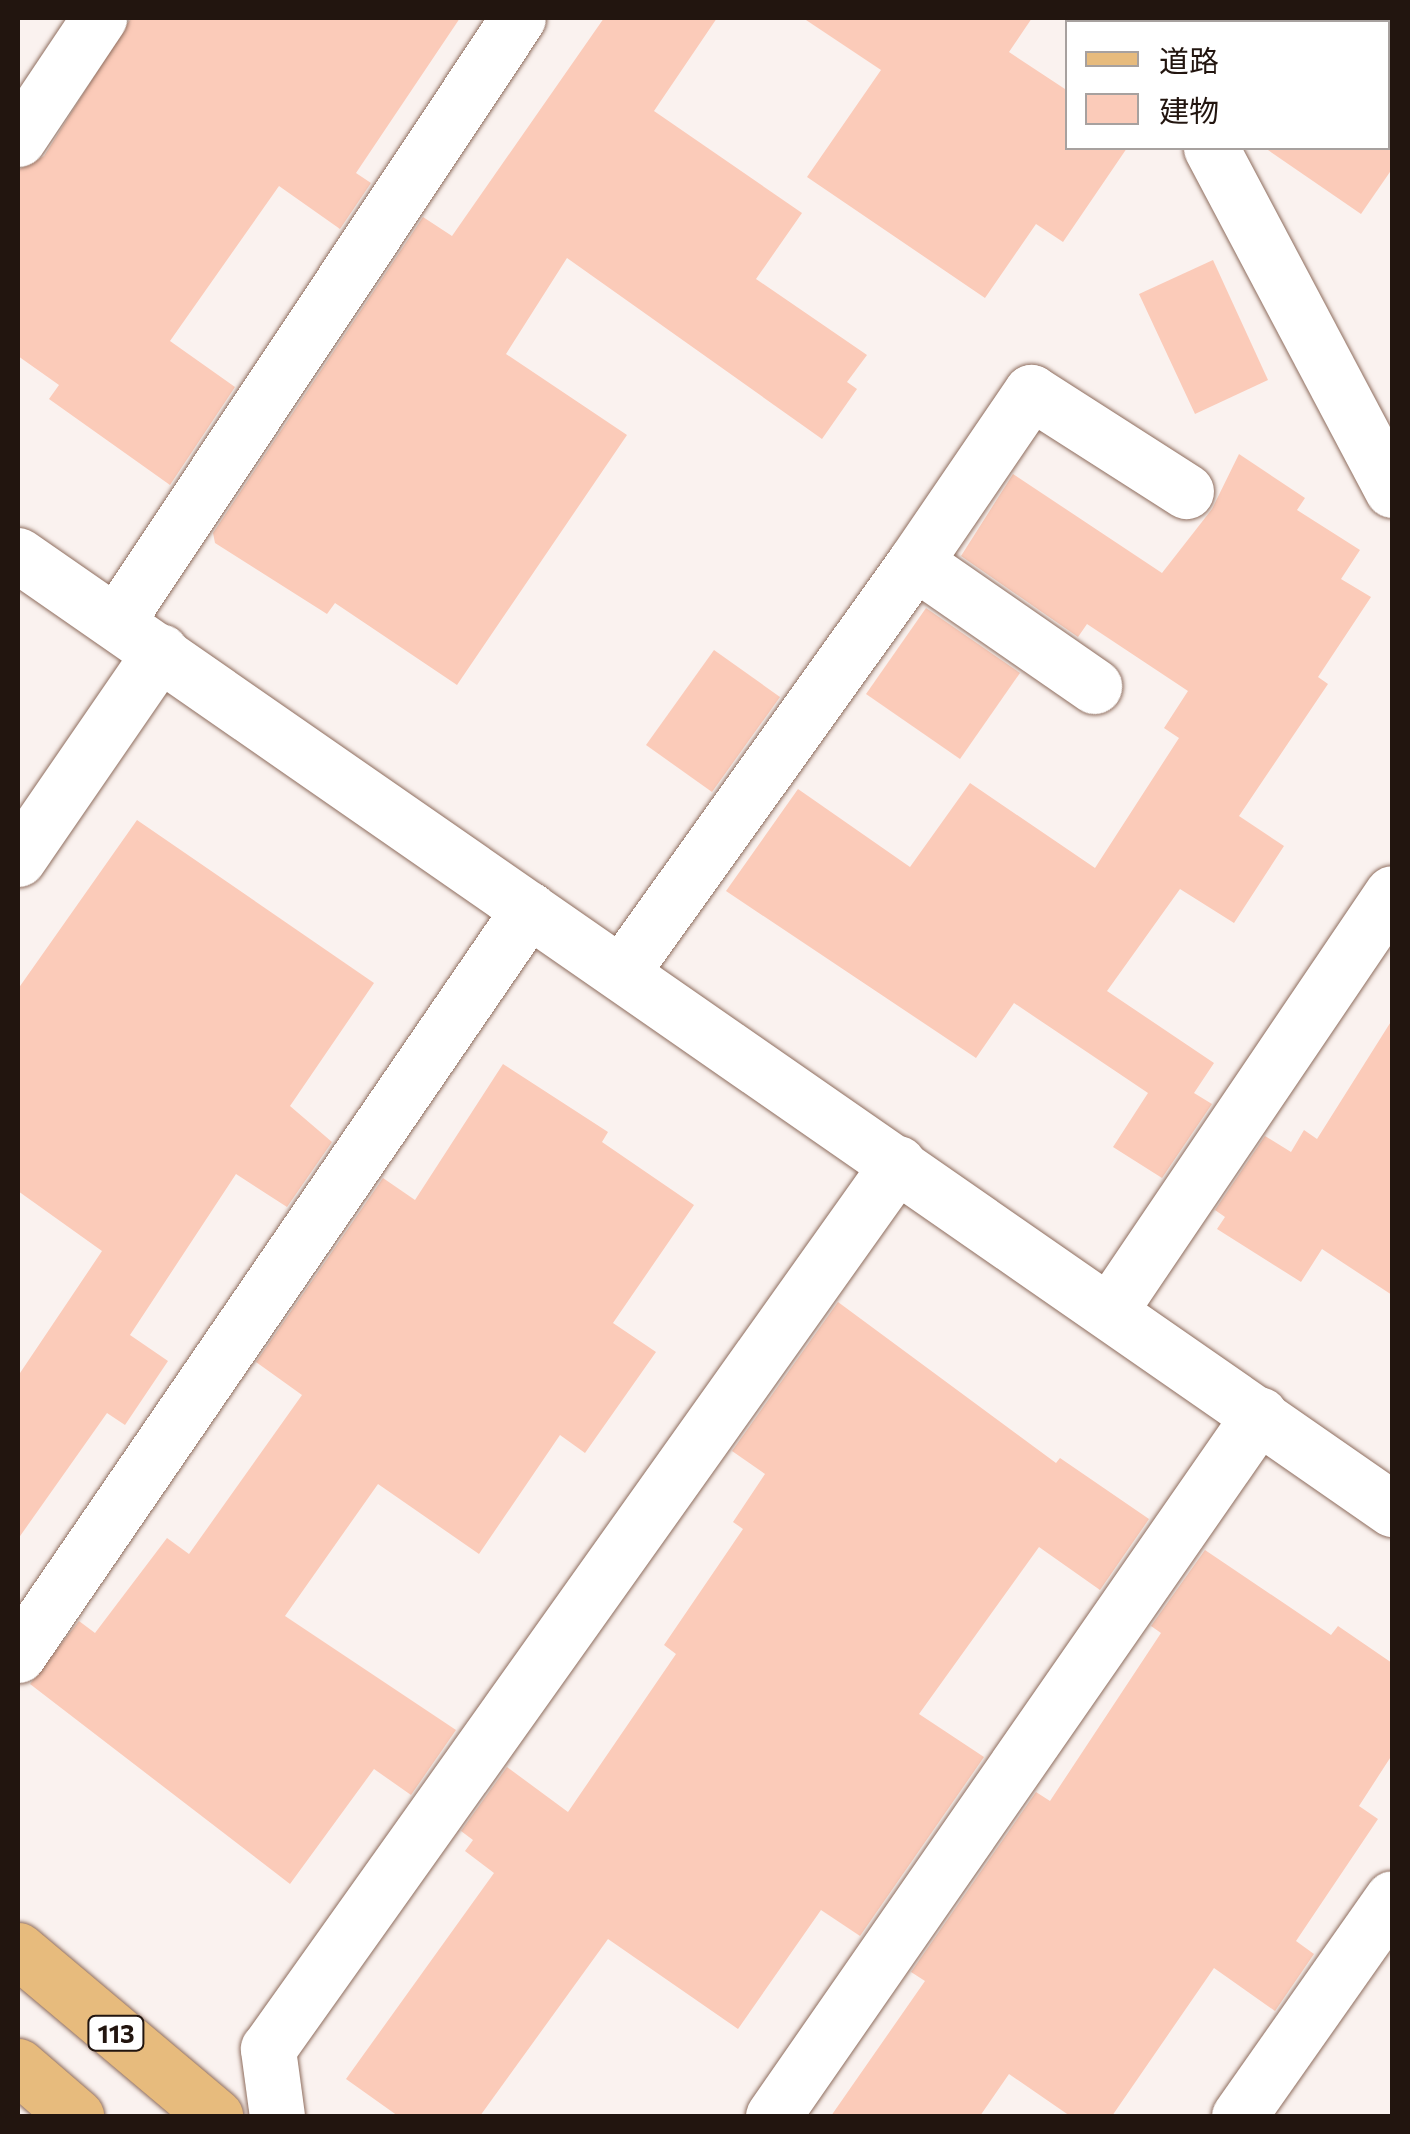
<!DOCTYPE html>
<html>
<head>
<meta charset="utf-8">
<style>
  body { margin:0 }
  #map { position:relative; width:1410px; height:2134px; overflow:hidden; background:#faf2ef; font-family:Commissioner,"Noto Sans JP",sans-serif }
  div>[style] { position:absolute }
  .building>* { inset:0; background:#fbcbb9 }
  .roads { filter:drop-shadow(0 0 2px #8e6d5e) drop-shadow(0 0 2px #8e6d5e) }
  .minor>* { height:55px; margin:-27.5px; padding:0 27.5px; transform-origin:27.5px; border-radius:27.5px; background:#fff }
  .major>* { height:55px; margin:-27.5px; padding:0 27.5px; transform-origin:27.5px; border-radius:27.5px; background:#e7bb7d }
  span { translate:-50% -50%; white-space:nowrap; text-align:center; line-height:1.15; -webkit-text-stroke:9px #fff; paint-order:stroke }
  .shield-label span { padding:2px 8px; background:#fff; border:2px solid; border-radius:8px; -webkit-text-stroke-width:0 }
  .shield-label { font-size:25px; color:#22150f; font-weight:700 }
  .frame { position:absolute; inset:0; border:20px solid #22150f; pointer-events:none }
  .legend { position:absolute; left:1065px; top:20px; width:325px; height:130px; box-sizing:border-box; background:#fff; border:2px solid #a7a19f; margin:0; padding:12px 18px; list-style:none; font-size:30px; color:#22150f }
  .legend li { display:flex; align-items:center; gap:20px; height:50px }
  .legend b { width:50px; border:2px solid #a7a19f }
</style>
</head>
<body>
<div id="map">
  <div class="building">
    <i style="clip-path:polygon(131px 18px,460px 18px,356px 173px,371px 183px,340px 229px,279px 186px,170px 341px,235px 387px,170px 485px,49px 399px,59px 385px,18px 356px,18px 170px,44px 156px)"></i>
    <i style="clip-path:polygon(604px 18px,717px 18px,654px 111px,802px 213px,756px 279px,867px 355px,847px 382px,857px 389px,822px 439px,567px 258px,506px 354px,627px 435px,457px 685px,335px 603px,327px 614px,215px 543px,213px 533px,423px 217px,452px 236px)"></i>
    <i style="clip-path:polygon(803px 18px,1032px 18px,1009px 52px,1068px 91px,1068px 148px,1127px 148px,1063px 242px,1036px 224px,985px 298px,807px 177px,881px 70px)"></i>
    <i style="clip-path:polygon(1265px 148px,1392px 148px,1392px 169px,1361px 214px)"></i>
    <i style="clip-path:polygon(1213px 260px,1268px 380px,1195px 414px,1139px 294px)"></i>
    <i style="clip-path:polygon(1239px 454px,1305px 498px,1297px 510px,1360px 550px,1341px 579px,1371px 597px,1318px 677px,1328px 684px,1239px 816px,1284px 846px,1234px 923px,1180px 889px,1107px 991px,1214px 1063px,1194px 1093px,1212px 1104px,1162px 1178px,1113px 1147px,1148px 1093px,1014px 1003px,976px 1058px,726px 891px,798px 789px,910px 867px,970px 783px,1095px 868px,1179px 738px,1164px 728px,1188px 691px,1087px 624px,1078px 637px,961px 556px,1013px 474px,1162px 573px,1212px 509px)"></i>
    <i style="clip-path:polygon(926px 608px,1020px 673px,960px 759px,866px 694px)"></i>
    <i style="clip-path:polygon(714px 650px,780px 697px,712px 792px,646px 745px)"></i>
    <i style="clip-path:polygon(137px 820px,374px 983px,290px 1106px,332px 1142px,287px 1207px,236px 1174px,130px 1335px,168px 1361px,125px 1425px,107px 1413px,18px 1539px,18px 1376px,102px 1251px,18px 1191px,18px 989px)"></i>
    <i style="clip-path:polygon(1392px 1020px,1392px 1295px,1322px 1249px,1301px 1282px,1217px 1229px,1225px 1217px,1215px 1210px,1265px 1136px,1291px 1152px,1304px 1130px,1317px 1139px)"></i>
    <i style="clip-path:polygon(503px 1064px,608px 1132px,602px 1142px,694px 1205px,613px 1323px,656px 1352px,585px 1453px,560px 1435px,479px 1554px,378px 1484px,285px 1616px,456px 1730px,411px 1795px,374px 1769px,290px 1884px,30px 1684px,79px 1621px,95px 1633px,167px 1538px,189px 1554px,302px 1395px,256px 1362px,383px 1178px,415px 1200px)"></i>
    <i style="clip-path:polygon(838px 1302px,1056px 1463px,1060px 1458px,1149px 1519px,1100px 1590px,1039px 1547px,919px 1714px,984px 1757px,860px 1936px,821px 1910px,738px 2029px,608px 1939px,480px 2116px,398px 2116px,346px 2079px,494px 1873px,465px 1851px,473px 1840px,461px 1831px,507px 1767px,568px 1812px,676px 1654px,664px 1645px,743px 1529px,733px 1522px,765px 1474px,732px 1451px)"></i>
    <i style="clip-path:polygon(1205px 1550px,1331px 1635px,1338px 1626px,1392px 1663px,1392px 1755px,1359px 1806px,1378px 1819px,1296px 1941px,1314px 1954px,1275px 2011px,1214px 1968px,1112px 2116px,1070px 2116px,1009px 2074px,980px 2116px,831px 2116px,925px 1981px,911px 1972px,1036px 1792px,1050px 1801px,1161px 1633px,1151px 1626px)"></i>
  </div>
  <div class="roads">
    <div class="minor">
      <i style="left:1143px;top:18px;width:4px;rotate:63deg"></i>
      <i style="left:1288px;top:22px;width:6px;rotate:-45deg"></i>
      <i style="left:18px;top:139px;width:146px;rotate:-56.2deg"></i>
      <i style="left:1211px;top:148px;width:387px;rotate:62.1deg"></i>
      <i style="left:18px;top:555px;width:1673px;rotate:34.77deg"></i>
      <i style="left:915px;top:562px;width:206px;rotate:-55.7deg"></i>
      <i style="left:1031px;top:392px;width:184px;rotate:32.6deg"></i>
      <i style="left:117px;top:621px;width:724px;rotate:-56.38deg"></i>
      <i style="left:18px;top:859px;width:252px;rotate:-55.5deg"></i>
      <i style="left:621px;top:973px;width:505px;rotate:-54.42deg"></i>
      <i style="left:915px;top:562px;width:218px;rotate:34.7deg"></i>
      <i style="left:1110px;top:1310px;width:503px;rotate:-55.93deg"></i>
      <i style="left:18px;top:1655px;width:904px;rotate:-55.59deg"></i>
      <i style="left:277px;top:2116px;width:68px;rotate:-97.7deg"></i>
      <i style="left:268px;top:2049px;width:1087px;rotate:-54.58deg"></i>
      <i style="left:773px;top:2116px;width:854px;rotate:-55.25deg"></i>
      <i style="left:1239px;top:2116px;width:266px;rotate:-54.9deg"></i>
    </div>
    <div class="major">
      <i style="left:18px;top:1950px;width:258px;rotate:40.1deg"></i>
      <i style="left:18px;top:2066px;width:77px;rotate:40.8deg"></i>
    </div>
  </div>
  <div class="shield-label">
    <span style="left:116px;top:2033px">113</span>
  </div>
  <div class="frame"></div>
  <ul class="legend">
  <li><b style="height:12px;background:#e7bb7d"></b>道路</li>
  <li><b style="height:28px;background:#fbcbb9"></b>建物</li>
  </ul>
</div>
</body>
</html>
